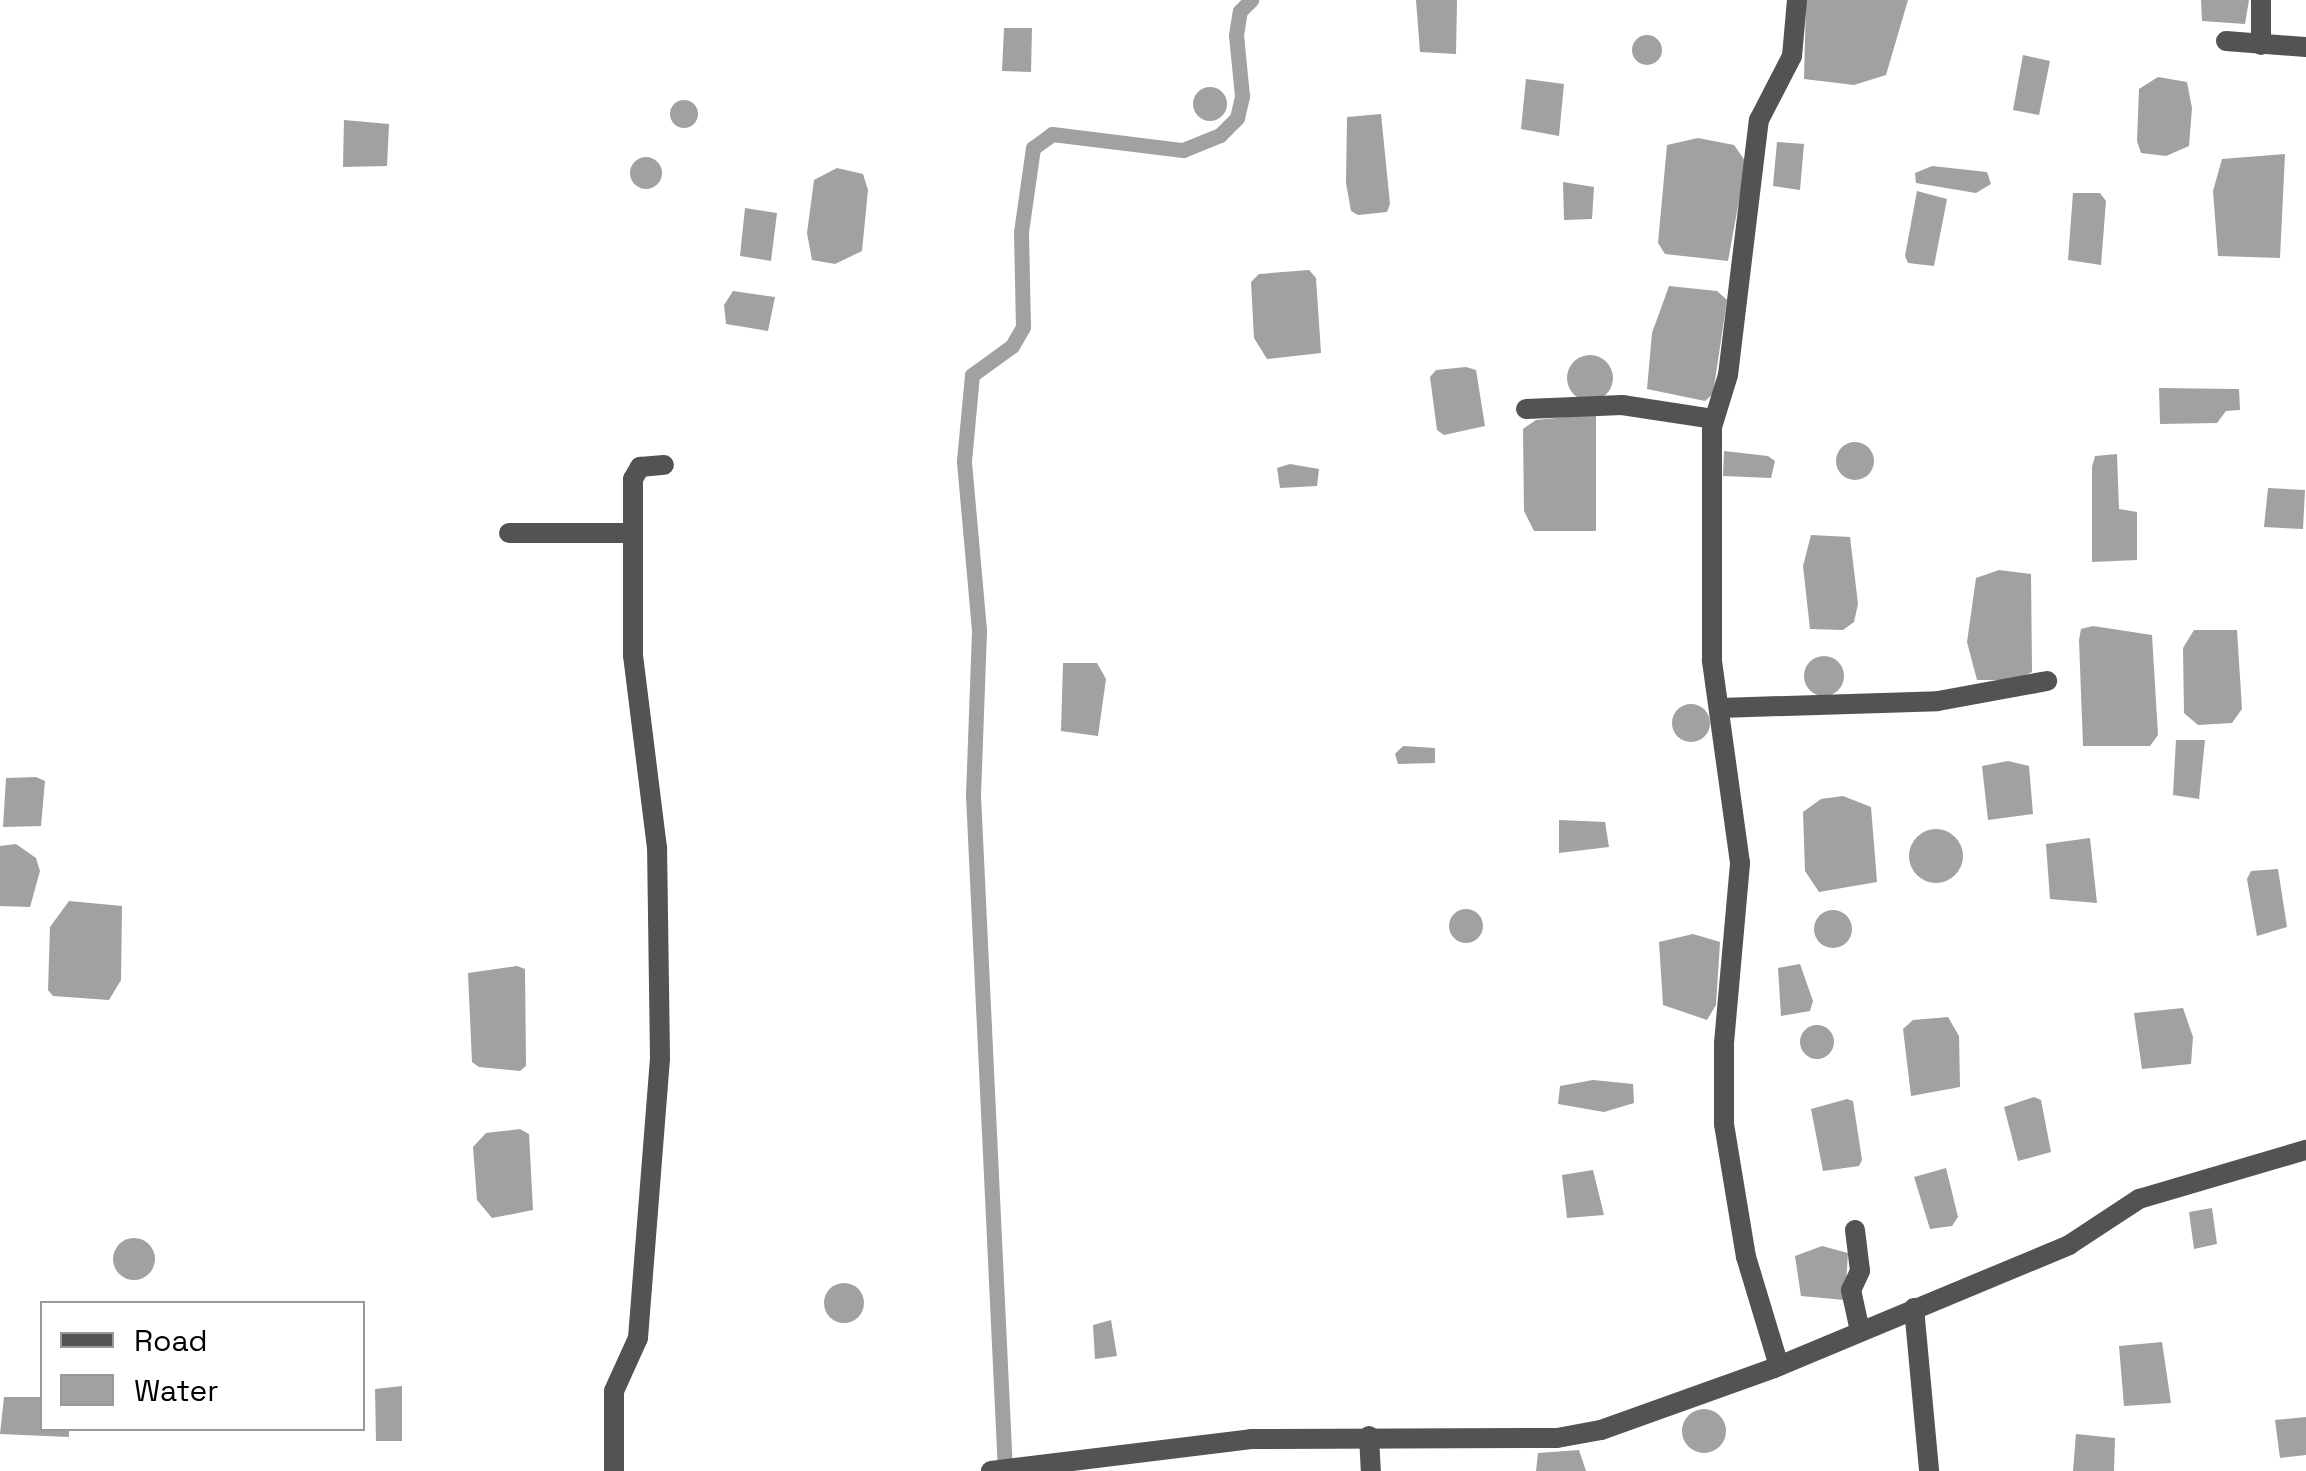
<!DOCTYPE html>
<html>
<head>
<meta charset="utf-8">
<style>
  body { margin:0 }
  #map { position:relative; width:2306px; height:1471px; overflow:hidden; background:#fff; font-family:"Space Grotesk",sans-serif }
  div>[style] { position:absolute }
  .water>* { inset:0; background:#a1a1a1 }
  .round { border-radius:50% }
  .canal>* { height:15px; margin:-7.5px; padding:0 7.5px; transform-origin:7.5px; border-radius:7.5px; background:#a1a1a1 }
  .minor>* { height:20px; margin:-10px; padding:0 10px; transform-origin:10px; border-radius:10px; background:#535353 }
  span { translate:-50% -50%; white-space:nowrap; text-align:center; line-height:1.15; -webkit-text-stroke:8px #fff; paint-order:stroke }
  .legend { position:absolute; left:40px; top:1301px; width:325px; height:130px; box-sizing:border-box; background:#fff; border:2px solid #999; margin:0; padding:12px 18px; list-style:none; font-size:30px; color:#000 }
  .legend li { display:flex; align-items:center; gap:20px; height:50px }
  .legend b { width:50px; border:2px solid #999 }
</style>
</head>
<body>
<div id="map">
  <div class="water">
    <i style="clip-path:polygon(1416px 0,1457px 0,1456px 54px,1420px 52px)"></i>
    <i style="clip-path:polygon(1806px 0,1908px 0,1886px 75px,1854px 85px,1804px 79px)"></i>
    <i style="clip-path:polygon(2201px 0,2249px 0,2245px 24px,2202px 21px)"></i>
    <i style="clip-path:polygon(1004px 28px,1032px 28px,1031px 72px,1002px 71px)"></i>
    <i class="round" style="left:1632px;top:35px;width:30px;height:30px"></i>
    <i style="clip-path:polygon(2023px 55px,2050px 61px,2039px 115px,2013px 110px)"></i>
    <i style="clip-path:polygon(2158px 77px,2187px 82px,2192px 108px,2189px 146px,2166px 156px,2141px 153px,2137px 141px,2139px 89px)"></i>
    <i style="clip-path:polygon(1526px 79px,1564px 84px,1559px 136px,1521px 129px)"></i>
    <i class="round" style="left:1193px;top:87px;width:34px;height:34px"></i>
    <i class="round" style="left:670px;top:100px;width:28px;height:28px"></i>
    <i style="clip-path:polygon(1381px 114px,1390px 204px,1387px 212px,1358px 215px,1351px 211px,1346px 183px,1347px 117px)"></i>
    <i style="clip-path:polygon(344px 120px,389px 124px,387px 166px,343px 167px)"></i>
    <i style="clip-path:polygon(1698px 138px,1734px 145px,1746px 162px,1728px 261px,1665px 254px,1658px 243px,1667px 145px)"></i>
    <i style="clip-path:polygon(1777px 142px,1804px 144px,1800px 190px,1773px 186px)"></i>
    <i style="clip-path:polygon(2285px 154px,2280px 258px,2218px 256px,2213px 191px,2222px 159px)"></i>
    <i class="round" style="left:630px;top:157px;width:32px;height:32px"></i>
    <i style="clip-path:polygon(1932px 166px,1987px 172px,1991px 184px,1976px 193px,1916px 183px,1915px 173px)"></i>
    <i style="clip-path:polygon(837px 168px,863px 174px,868px 190px,862px 251px,835px 264px,812px 260px,807px 233px,814px 180px)"></i>
    <i style="clip-path:polygon(1563px 182px,1594px 187px,1592px 219px,1564px 220px)"></i>
    <i style="clip-path:polygon(1917px 191px,1947px 199px,1934px 266px,1908px 263px,1905px 256px)"></i>
    <i style="clip-path:polygon(2073px 193px,2100px 193px,2106px 201px,2101px 265px,2068px 260px)"></i>
    <i style="clip-path:polygon(745px 208px,777px 213px,771px 261px,740px 256px)"></i>
    <i style="clip-path:polygon(1309px 270px,1316px 278px,1321px 353px,1267px 359px,1254px 338px,1251px 282px,1259px 274px)"></i>
    <i style="clip-path:polygon(1669px 286px,1717px 291px,1727px 300px,1713px 394px,1705px 401px,1647px 389px,1652px 333px)"></i>
    <i style="clip-path:polygon(733px 291px,775px 297px,768px 331px,726px 324px,724px 305px)"></i>
    <i class="round" style="left:1567px;top:355px;width:46px;height:46px"></i>
    <i style="clip-path:polygon(1466px 367px,1476px 370px,1485px 426px,1444px 435px,1437px 430px,1430px 377px,1436px 370px)"></i>
    <i style="clip-path:polygon(2159px 388px,2239px 389px,2240px 410px,2226px 411px,2217px 423px,2160px 424px)"></i>
    <i style="clip-path:polygon(1596px 414px,1596px 531px,1534px 531px,1524px 511px,1523px 429px,1536px 420px)"></i>
    <i class="round" style="left:1836px;top:442px;width:38px;height:38px"></i>
    <i style="clip-path:polygon(1724px 451px,1768px 456px,1775px 461px,1771px 478px,1723px 476px)"></i>
    <i style="clip-path:polygon(2117px 454px,2119px 509px,2137px 512px,2137px 560px,2092px 562px,2092px 467px,2095px 456px)"></i>
    <i style="clip-path:polygon(1290px 464px,1319px 469px,1317px 486px,1280px 488px,1277px 468px)"></i>
    <i style="clip-path:polygon(2268px 488px,2305px 490px,2303px 529px,2264px 527px)"></i>
    <i style="clip-path:polygon(1811px 535px,1850px 537px,1858px 604px,1854px 622px,1843px 630px,1810px 629px,1803px 566px)"></i>
    <i style="clip-path:polygon(1999px 570px,2031px 574px,2032px 672px,2017px 680px,1977px 680px,1967px 642px,1976px 578px)"></i>
    <i style="clip-path:polygon(2093px 626px,2152px 635px,2158px 735px,2150px 746px,2083px 746px,2079px 640px,2081px 629px)"></i>
    <i style="clip-path:polygon(2194px 630px,2237px 630px,2242px 709px,2232px 723px,2198px 725px,2184px 713px,2183px 648px)"></i>
    <i class="round" style="left:1804px;top:656px;width:40px;height:40px"></i>
    <i style="clip-path:polygon(1063px 663px,1097px 663px,1106px 679px,1098px 736px,1061px 731px)"></i>
    <i class="round" style="left:1672px;top:704px;width:38px;height:38px"></i>
    <i style="clip-path:polygon(2176px 740px,2205px 740px,2199px 799px,2173px 795px)"></i>
    <i style="clip-path:polygon(1403px 746px,1435px 748px,1435px 763px,1398px 764px,1395px 754px)"></i>
    <i style="clip-path:polygon(2008px 761px,2029px 766px,2033px 814px,1988px 820px,1982px 766px)"></i>
    <i style="clip-path:polygon(36px 777px,45px 781px,41px 826px,3px 827px,6px 778px)"></i>
    <i style="clip-path:polygon(1843px 796px,1871px 807px,1877px 882px,1819px 892px,1805px 871px,1803px 812px,1821px 799px)"></i>
    <i style="clip-path:polygon(1559px 820px,1605px 822px,1609px 847px,1559px 853px)"></i>
    <i class="round" style="left:1909px;top:829px;width:54px;height:54px"></i>
    <i style="clip-path:polygon(2090px 838px,2097px 903px,2050px 899px,2046px 844px)"></i>
    <i style="clip-path:polygon(16px 844px,36px 858px,40px 871px,30px 907px,0 906px,0 846px)"></i>
    <i style="clip-path:polygon(2278px 869px,2287px 927px,2257px 936px,2247px 879px,2251px 871px)"></i>
    <i style="clip-path:polygon(69px 901px,122px 906px,121px 980px,109px 1000px,53px 996px,48px 990px,50px 927px)"></i>
    <i class="round" style="left:1449px;top:909px;width:34px;height:34px"></i>
    <i class="round" style="left:1814px;top:910px;width:38px;height:38px"></i>
    <i style="clip-path:polygon(1693px 934px,1720px 942px,1716px 1005px,1707px 1020px,1663px 1005px,1659px 942px)"></i>
    <i style="clip-path:polygon(1800px 964px,1813px 1001px,1810px 1011px,1781px 1016px,1778px 968px)"></i>
    <i style="clip-path:polygon(517px 966px,525px 969px,526px 1066px,520px 1071px,479px 1067px,472px 1062px,468px 973px)"></i>
    <i style="clip-path:polygon(2183px 1008px,2193px 1037px,2191px 1064px,2142px 1069px,2134px 1013px)"></i>
    <i style="clip-path:polygon(1948px 1017px,1959px 1036px,1960px 1087px,1911px 1096px,1903px 1029px,1913px 1020px)"></i>
    <i class="round" style="left:1800px;top:1025px;width:34px;height:34px"></i>
    <i style="clip-path:polygon(1593px 1080px,1633px 1084px,1634px 1103px,1604px 1112px,1558px 1104px,1560px 1086px)"></i>
    <i style="clip-path:polygon(2034px 1097px,2041px 1100px,2051px 1152px,2018px 1161px,2004px 1107px)"></i>
    <i style="clip-path:polygon(1847px 1099px,1853px 1101px,1862px 1160px,1859px 1166px,1823px 1171px,1811px 1109px)"></i>
    <i style="clip-path:polygon(520px 1129px,529px 1134px,533px 1210px,492px 1218px,477px 1200px,473px 1147px,486px 1133px)"></i>
    <i style="clip-path:polygon(1946px 1168px,1958px 1217px,1952px 1226px,1930px 1229px,1914px 1177px)"></i>
    <i style="clip-path:polygon(1593px 1170px,1604px 1215px,1567px 1218px,1562px 1175px)"></i>
    <i style="clip-path:polygon(2212px 1208px,2217px 1244px,2194px 1249px,2189px 1212px)"></i>
    <i class="round" style="left:113px;top:1238px;width:42px;height:42px"></i>
    <i style="clip-path:polygon(1822px 1246px,1848px 1253px,1845px 1300px,1801px 1296px,1795px 1256px)"></i>
    <i class="round" style="left:824px;top:1283px;width:40px;height:40px"></i>
    <i style="clip-path:polygon(1111px 1320px,1117px 1356px,1095px 1359px,1093px 1325px)"></i>
    <i style="clip-path:polygon(2162px 1342px,2171px 1403px,2124px 1406px,2119px 1346px)"></i>
    <i style="clip-path:polygon(402px 1386px,402px 1441px,376px 1441px,375px 1389px)"></i>
    <i style="clip-path:polygon(4px 1397px,42px 1397px,42px 1428px,69px 1429px,69px 1437px,0 1434px)"></i>
    <i class="round" style="left:1682px;top:1409px;width:44px;height:44px"></i>
    <i style="clip-path:polygon(2306px 1417px,2306px 1455px,2280px 1458px,2275px 1420px)"></i>
    <i style="clip-path:polygon(2076px 1434px,2115px 1438px,2114px 1471px,2073px 1471px)"></i>
    <i style="clip-path:polygon(1579px 1450px,1586px 1471px,1536px 1471px,1538px 1453px)"></i>
  </div>
  <div class="canal">
    <i style="left:1005px;top:1471px;width:677px;rotate:-92.71deg"></i>
    <i style="left:973px;top:795px;width:165px;rotate:-87.9deg"></i>
    <i style="left:979px;top:630px;width:170px;rotate:-95.1deg"></i>
    <i style="left:964px;top:461px;width:86px;rotate:-84.7deg"></i>
    <i style="left:972px;top:375px;width:49px;rotate:-35.9deg"></i>
    <i style="left:1012px;top:346px;width:22px;rotate:-60deg"></i>
    <i style="left:1023px;top:327px;width:95px;rotate:-91.2deg"></i>
    <i style="left:1021px;top:232px;width:85px;rotate:-81.9deg"></i>
    <i style="left:1033px;top:148px;width:24px;rotate:-36deg"></i>
    <i style="left:1052px;top:134px;width:132px;rotate:7deg"></i>
    <i style="left:1183px;top:150px;width:40px;rotate:-22deg"></i>
    <i style="left:1220px;top:135px;width:24px;rotate:-45deg"></i>
    <i style="left:1237px;top:118px;width:23px;rotate:-77deg"></i>
    <i style="left:1242px;top:96px;width:61px;rotate:-95.6deg"></i>
    <i style="left:1236px;top:35px;width:24px;rotate:-81deg"></i>
    <i style="left:1240px;top:11px;width:16px;rotate:-45deg"></i>
  </div>
  <div class="minor">
    <i style="left:2261px;top:0;width:45px;rotate:90deg"></i>
    <i style="left:2226px;top:41px;width:80px;rotate:4.3deg"></i>
    <i style="left:1526px;top:409px;width:96px;rotate:-2.4deg"></i>
    <i style="left:1622px;top:405px;width:92px;rotate:8.7deg"></i>
    <i style="left:509px;top:533px;width:124px"></i>
    <i style="left:1720px;top:708px;width:218px;rotate:-1.8deg"></i>
    <i style="left:1938px;top:701px;width:111px;rotate:-10.4deg"></i>
    <i style="left:1855px;top:1230px;width:41px;rotate:83deg"></i>
    <i style="left:1860px;top:1271px;width:21px;rotate:115deg"></i>
    <i style="left:1851px;top:1290px;width:42px;rotate:77.6deg"></i>
    <i style="left:1914px;top:1308px;width:164px;rotate:84.7deg"></i>
    <i style="left:1779px;top:1366px;width:114px;rotate:-106.8deg"></i>
    <i style="left:1746px;top:1257px;width:135px;rotate:-99.4deg"></i>
    <i style="left:1724px;top:1124px;width:81px;rotate:-90deg"></i>
    <i style="left:1724px;top:1043px;width:181px;rotate:-84.9deg"></i>
    <i style="left:1740px;top:863px;width:205px;rotate:-97.9deg"></i>
    <i style="left:1712px;top:660px;width:233px;rotate:-90deg"></i>
    <i style="left:1712px;top:427px;width:54px;rotate:-72.9deg"></i>
    <i style="left:1728px;top:375px;width:257px;rotate:-83.1deg"></i>
    <i style="left:1759px;top:120px;width:72px;rotate:-62.7deg"></i>
    <i style="left:1792px;top:56px;width:56px;rotate:-84.9deg"></i>
    <i style="left:1369px;top:1436px;width:35px;rotate:87deg"></i>
    <i style="left:614px;top:1471px;width:80px;rotate:-90deg"></i>
    <i style="left:614px;top:1391px;width:58px;rotate:-65.6deg"></i>
    <i style="left:638px;top:1338px;width:281px;rotate:-85.5deg"></i>
    <i style="left:660px;top:1058px;width:210px;rotate:-90.8deg"></i>
    <i style="left:657px;top:848px;width:194px;rotate:-97.1deg"></i>
    <i style="left:633px;top:655px;width:176px;rotate:-90deg"></i>
    <i style="left:633px;top:479px;width:14px;rotate:-60deg"></i>
    <i style="left:640px;top:467px;width:24px;rotate:-5deg"></i>
    <i style="left:991px;top:1471px;width:262px;rotate:-7deg"></i>
    <i style="left:1251px;top:1439px;width:306px;rotate:-0.2deg"></i>
    <i style="left:1557px;top:1438px;width:45px;rotate:-10.3deg"></i>
    <i style="left:1601px;top:1430px;width:184px;rotate:-19.7deg"></i>
    <i style="left:1774px;top:1368px;width:320px;rotate:-22.6deg"></i>
    <i style="left:2069px;top:1245px;width:84px;rotate:-33.3deg"></i>
    <i style="left:2139px;top:1199px;width:174px;rotate:-16.4deg"></i>
  </div>
  <ul class="legend">
  <li><b style="height:12px;background:#535353"></b>Road</li>
  <li><b style="height:28px;background:#a1a1a1"></b>Water</li>
  </ul>
</div>
</body>
</html>
